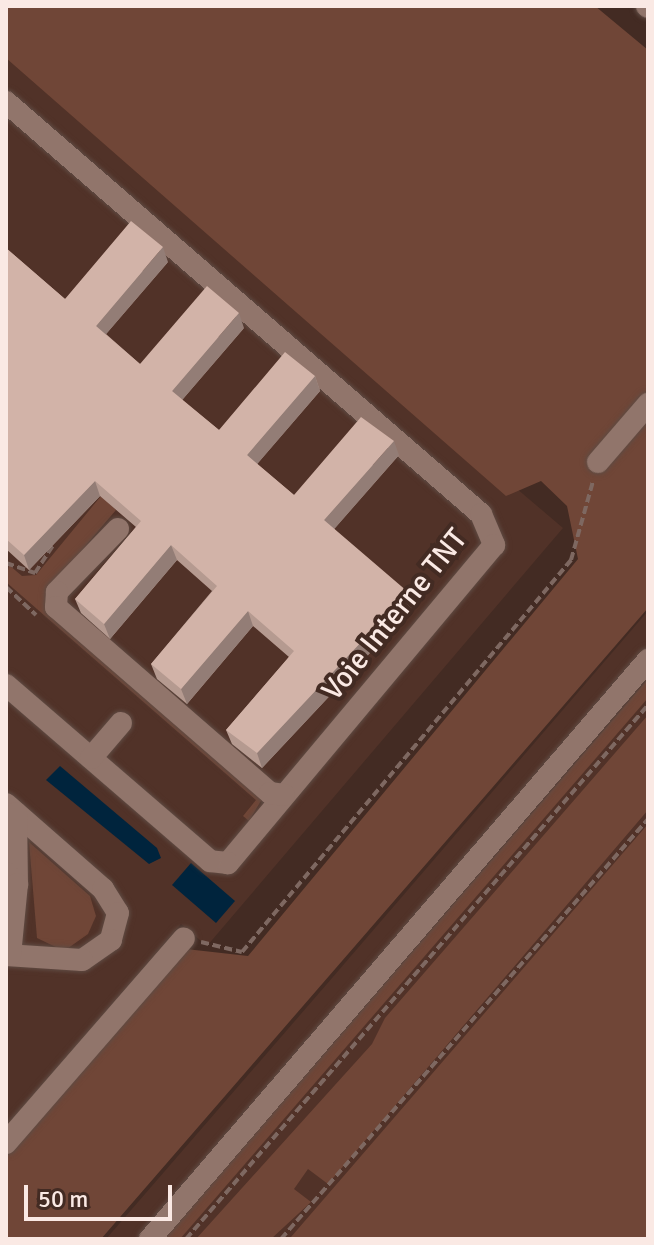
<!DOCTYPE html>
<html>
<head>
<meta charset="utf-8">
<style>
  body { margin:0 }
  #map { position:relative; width:654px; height:1245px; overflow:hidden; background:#432b23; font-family:Signika,sans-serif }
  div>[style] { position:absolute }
  .built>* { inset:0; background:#513228 }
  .green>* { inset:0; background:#704637 }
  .water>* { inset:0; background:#00243d }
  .path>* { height:4px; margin-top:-2px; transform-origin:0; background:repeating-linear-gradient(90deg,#7e6861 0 8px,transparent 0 12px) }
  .roads { filter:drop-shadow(0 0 2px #5f4b43) drop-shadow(0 0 2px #5f4b43) }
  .minor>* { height:22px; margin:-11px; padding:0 11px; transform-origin:11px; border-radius:11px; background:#91756b }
  .wall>* { inset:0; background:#b59a90 }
  .shaded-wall>* { inset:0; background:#937d76 }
  .building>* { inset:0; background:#d2b3a8 }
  span { translate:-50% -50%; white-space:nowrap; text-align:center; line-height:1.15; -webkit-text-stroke:8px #432b23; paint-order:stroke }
  .street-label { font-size:30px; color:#fae9e4 }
  .frame { position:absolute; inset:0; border:8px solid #fae9e4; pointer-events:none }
  .scale { position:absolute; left:24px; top:1185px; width:148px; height:36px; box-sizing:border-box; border:4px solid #fae9e4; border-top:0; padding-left:10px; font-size:24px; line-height:28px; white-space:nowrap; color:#fae9e4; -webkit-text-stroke:6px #432b23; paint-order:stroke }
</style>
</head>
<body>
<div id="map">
  <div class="built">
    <i style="clip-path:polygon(6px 54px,563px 528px,207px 946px,181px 924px,6px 1127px)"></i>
    <i style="clip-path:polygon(648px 611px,648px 1239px,106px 1239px,326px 985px)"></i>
  </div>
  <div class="green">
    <i style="clip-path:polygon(6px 6px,595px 6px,648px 50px,648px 608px,101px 1239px,6px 1239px,6px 1157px,186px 949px,248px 956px,578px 559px,567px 506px,541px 481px,506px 496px,6px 58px)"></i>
    <i style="clip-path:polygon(101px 496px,116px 510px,47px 591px,45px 606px,262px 799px,249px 821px,243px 816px,256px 800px,6px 582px,9px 565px,22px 576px,36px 575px)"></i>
    <i style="clip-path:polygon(648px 679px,648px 698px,180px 1239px,164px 1239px)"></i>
    <i style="clip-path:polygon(648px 715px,648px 810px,328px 1184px,308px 1169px,294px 1189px,311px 1202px,271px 1239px,196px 1239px,372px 1044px,385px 1018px)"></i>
    <i style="clip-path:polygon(648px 824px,648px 1239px,288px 1239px,291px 1237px)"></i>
    <i style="clip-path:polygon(29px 842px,90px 896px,96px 916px,88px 934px,64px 951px,37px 938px)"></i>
  </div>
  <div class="water">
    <i style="clip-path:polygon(60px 766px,157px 848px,161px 858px,149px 864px,46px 780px)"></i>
    <i style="clip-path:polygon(191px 863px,235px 901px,216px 923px,172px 885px)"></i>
  </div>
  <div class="path">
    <i style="left:6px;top:563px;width:31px;rotate:19deg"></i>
    <i style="left:35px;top:573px;width:33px;rotate:-57deg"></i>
    <i style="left:6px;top:587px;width:41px;rotate:43deg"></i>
    <i style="left:201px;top:942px;width:42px;rotate:13.7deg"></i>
    <i style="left:242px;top:952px;width:512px;rotate:-49.99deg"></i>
    <i style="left:571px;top:560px;width:82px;rotate:-74.4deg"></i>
    <i style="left:186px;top:1239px;width:706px;rotate:-49.13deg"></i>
    <i style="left:281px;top:1239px;width:558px;rotate:-48.85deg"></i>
  </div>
  <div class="roads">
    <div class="minor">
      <i style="left:647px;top:6px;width:1px;rotate:45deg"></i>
      <i style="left:6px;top:102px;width:629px;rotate:40.94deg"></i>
      <i style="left:481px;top:514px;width:34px;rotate:67deg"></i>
      <i style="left:494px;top:545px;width:415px;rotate:129.9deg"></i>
      <i style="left:228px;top:863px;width:18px;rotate:-174deg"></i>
      <i style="left:210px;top:861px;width:269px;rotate:-139.2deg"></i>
      <i style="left:598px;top:462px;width:77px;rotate:-49.2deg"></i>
      <i style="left:118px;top:529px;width:88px;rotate:134.1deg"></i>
      <i style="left:57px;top:592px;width:15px;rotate:94deg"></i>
      <i style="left:56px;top:607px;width:284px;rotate:41deg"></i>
      <i style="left:270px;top:793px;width:14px;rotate:8deg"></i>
      <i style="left:91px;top:758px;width:46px;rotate:-49.4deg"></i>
      <i style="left:6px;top:804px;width:129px;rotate:41.2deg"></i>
      <i style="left:103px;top:889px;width:28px;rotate:58deg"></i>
      <i style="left:118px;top:913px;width:28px;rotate:105deg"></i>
      <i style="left:111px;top:940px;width:35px;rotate:145deg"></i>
      <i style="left:82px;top:960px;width:76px;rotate:-176.2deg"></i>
      <i style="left:16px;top:813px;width:71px;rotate:89.2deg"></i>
      <i style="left:6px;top:873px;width:16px;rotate:45deg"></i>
      <i style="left:17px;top:884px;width:71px;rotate:95.6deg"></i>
      <i style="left:6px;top:1143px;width:271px;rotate:-49deg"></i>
      <i style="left:150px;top:1239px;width:764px;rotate:-49.3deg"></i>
    </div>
  </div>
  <div class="wall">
    <i style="clip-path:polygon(6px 248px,65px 299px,168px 262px,106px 334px,140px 364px,244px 328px,182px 400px,219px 430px,315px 376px,320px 391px,257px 464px,294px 495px,399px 455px,334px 529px,413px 607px,262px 768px,232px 744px,226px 730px,289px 657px,253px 626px,187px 704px,157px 679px,151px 664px,212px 591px,177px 560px,110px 639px,81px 613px,75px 599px,136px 527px,100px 496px,29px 570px,6px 549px)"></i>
  </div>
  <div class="shaded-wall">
    <i style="clip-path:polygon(163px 247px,168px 262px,101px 340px,96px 326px)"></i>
    <i style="clip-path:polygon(239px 313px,244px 328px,177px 406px,172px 391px)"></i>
    <i style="clip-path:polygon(315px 376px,320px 391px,252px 470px,247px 455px)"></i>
    <i style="clip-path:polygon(394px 441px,399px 455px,329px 535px,324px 520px)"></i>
    <i style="clip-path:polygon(95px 481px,100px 496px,29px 570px,24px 555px)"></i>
    <i style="clip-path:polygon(171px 545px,177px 560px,110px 639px,104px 624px)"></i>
    <i style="clip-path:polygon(408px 592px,413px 607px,262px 768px,257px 753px)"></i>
    <i style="clip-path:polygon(248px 611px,253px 626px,187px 704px,181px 689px)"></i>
  </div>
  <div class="building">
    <i style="clip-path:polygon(131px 221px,163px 247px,96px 326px,140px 364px,207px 286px,239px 313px,172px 391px,219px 430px,285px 352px,315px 376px,247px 455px,294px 495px,361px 417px,394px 441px,324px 520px,408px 592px,257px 753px,226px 730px,294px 651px,248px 611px,181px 689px,151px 664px,217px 586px,171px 545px,104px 624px,75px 599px,141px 521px,95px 481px,24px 555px,6px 539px,6px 248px,65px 299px)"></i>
  </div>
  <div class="street-label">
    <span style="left:395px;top:615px;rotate:-51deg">Voie Interne TNT</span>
  </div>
  <div class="frame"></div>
  <div class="scale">50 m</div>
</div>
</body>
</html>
